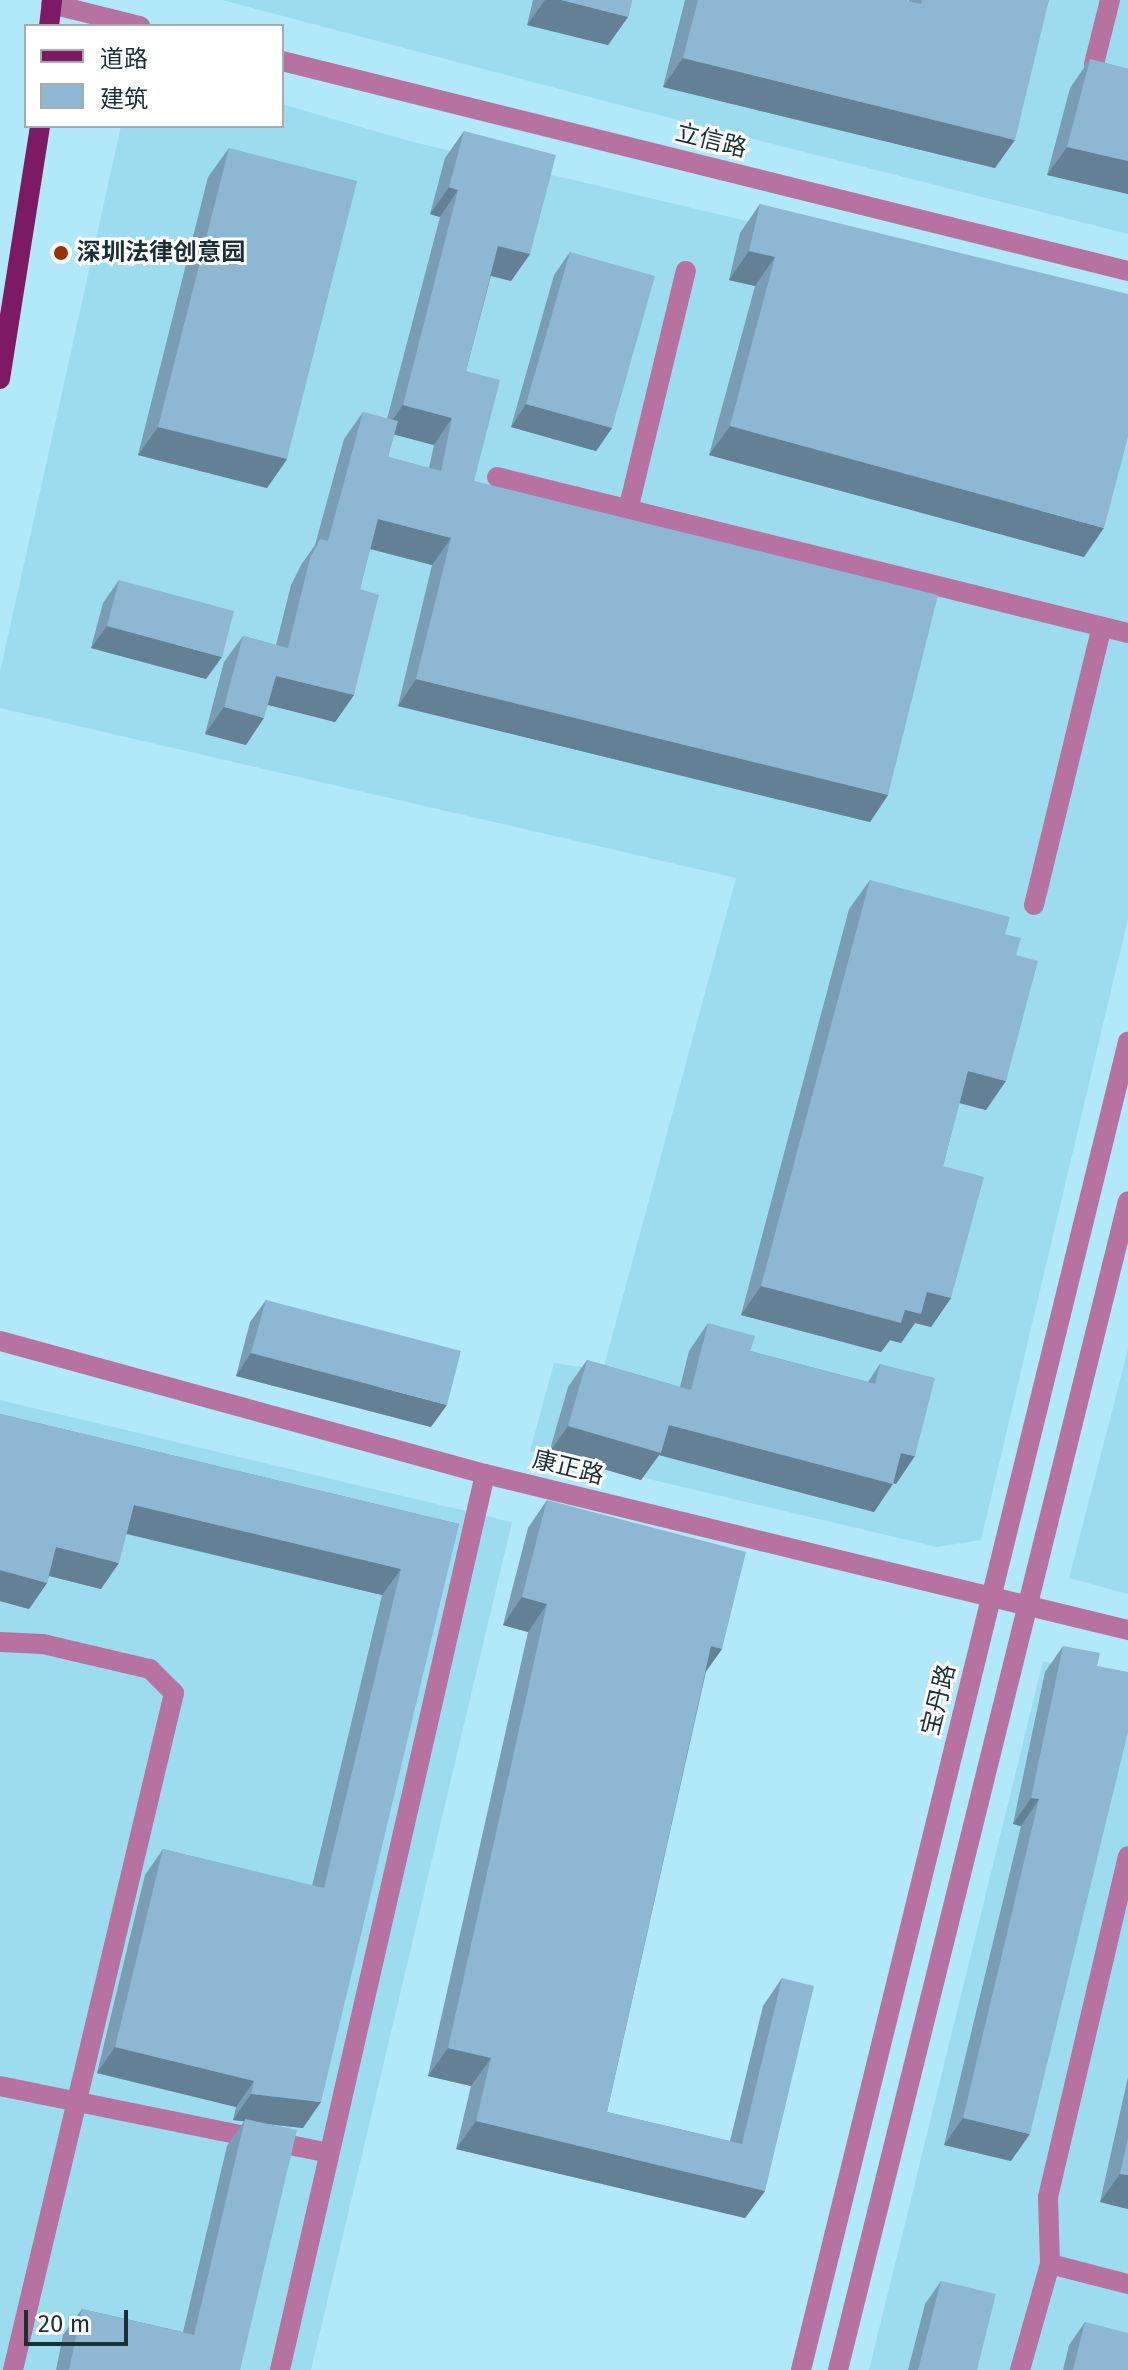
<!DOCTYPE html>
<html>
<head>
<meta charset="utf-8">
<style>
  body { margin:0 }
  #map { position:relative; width:1128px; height:2370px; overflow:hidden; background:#b2e9fa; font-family:"Fira Sans","Noto Sans SC",sans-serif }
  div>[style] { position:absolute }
  .built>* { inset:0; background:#9ddcef }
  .minor>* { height:20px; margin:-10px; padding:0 10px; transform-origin:10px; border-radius:10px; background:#b673a1 }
  .major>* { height:20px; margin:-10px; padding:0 10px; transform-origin:10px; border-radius:10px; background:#7c1a66 }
  .wall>* { inset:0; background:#7a9db5 }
  .shaded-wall>* { inset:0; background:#638094 }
  .building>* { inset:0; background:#8eb7d3 }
  .dots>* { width:22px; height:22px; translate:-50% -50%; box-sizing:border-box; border:4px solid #fff; border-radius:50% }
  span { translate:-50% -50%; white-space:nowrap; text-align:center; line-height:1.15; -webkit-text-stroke:6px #fff; paint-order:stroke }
  .street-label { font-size:24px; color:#1b3037 }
  .poi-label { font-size:24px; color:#1b3037; font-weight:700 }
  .left { translate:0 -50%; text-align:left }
  .legend { position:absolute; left:24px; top:24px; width:260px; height:104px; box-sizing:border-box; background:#fff; border:2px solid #a4acaf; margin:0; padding:10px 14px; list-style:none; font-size:24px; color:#1b3037 }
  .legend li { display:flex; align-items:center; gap:16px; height:40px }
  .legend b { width:40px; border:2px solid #a4acaf }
  .scale { position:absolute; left:24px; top:2310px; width:104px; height:36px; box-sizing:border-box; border:4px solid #1b3037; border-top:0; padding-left:10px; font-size:24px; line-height:28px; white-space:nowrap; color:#1b3037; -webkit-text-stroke:6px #fff; paint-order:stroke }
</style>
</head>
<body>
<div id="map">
  <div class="built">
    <i style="clip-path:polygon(222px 0,1128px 0,1128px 234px,639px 110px)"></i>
    <i style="clip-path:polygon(282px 104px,409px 141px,1128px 311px,1128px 919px,981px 1540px,937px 1547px,530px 1451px,554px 1363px,603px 1370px,736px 878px,0 708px,0 672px,121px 126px,282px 126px)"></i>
    <i style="clip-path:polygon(1128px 1349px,1128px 1594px,1069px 1578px)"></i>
    <i style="clip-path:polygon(0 1400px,512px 1522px,311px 2370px,0 2370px)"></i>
    <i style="clip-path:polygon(1043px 1661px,1128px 1680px,1128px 2370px,869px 2370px)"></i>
  </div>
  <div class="minor">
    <i style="left:51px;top:4px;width:92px;rotate:13.9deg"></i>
    <i style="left:282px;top:61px;width:872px;rotate:13.94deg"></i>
    <i style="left:1094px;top:64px;width:66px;rotate:-76deg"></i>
    <i style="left:497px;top:477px;width:650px;rotate:13.89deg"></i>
    <i style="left:628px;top:510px;width:246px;rotate:-76.4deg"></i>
    <i style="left:1034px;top:905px;width:286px;rotate:-76.3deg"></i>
    <i style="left:0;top:1341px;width:503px;rotate:15.34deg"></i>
    <i style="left:485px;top:1474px;width:662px;rotate:13.64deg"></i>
    <i style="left:0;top:1642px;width:43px;rotate:2.7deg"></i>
    <i style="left:43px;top:1644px;width:110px;rotate:13.2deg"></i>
    <i style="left:150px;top:1669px;width:34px;rotate:45deg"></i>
    <i style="left:174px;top:1693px;width:696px;rotate:103.38deg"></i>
    <i style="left:0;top:2086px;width:336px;rotate:11.5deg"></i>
    <i style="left:1050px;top:2264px;width:67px;rotate:-91.7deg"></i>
    <i style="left:1048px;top:2197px;width:350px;rotate:-76.8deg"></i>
    <i style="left:280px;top:2370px;width:919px;rotate:-77.11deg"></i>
    <i style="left:801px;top:2370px;width:1368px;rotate:-76.17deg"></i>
    <i style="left:838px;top:2370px;width:1204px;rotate:-76.07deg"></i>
    <i style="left:1020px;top:2370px;width:110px;rotate:-74.2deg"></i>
    <i style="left:1050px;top:2264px;width:81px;rotate:14.4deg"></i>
  </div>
  <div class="major">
    <i style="left:49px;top:26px;width:26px;rotate:-83deg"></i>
    <i style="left:0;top:379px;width:256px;rotate:-81deg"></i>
  </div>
  <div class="wall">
    <i style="clip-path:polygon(533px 0,632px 0,628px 17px,608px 45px,527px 25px)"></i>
    <i style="clip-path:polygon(685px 0,904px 0,909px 1px,909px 0,1049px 0,995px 168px,663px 87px)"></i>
    <i style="clip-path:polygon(1090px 59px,1128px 69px,1128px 194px,1047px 175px,1070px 88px)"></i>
    <i style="clip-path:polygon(evenodd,464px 131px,530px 254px,511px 281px,491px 276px,466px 371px,474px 481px,888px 795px,870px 822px,398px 706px,432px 565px,370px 549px,360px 589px,354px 695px,335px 722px,268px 705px,246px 745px,205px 734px,224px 662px,243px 636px,276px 645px,291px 585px,301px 565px,315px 545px,344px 439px,363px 412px,387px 419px,440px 217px,430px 214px,445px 158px,464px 131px,394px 434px,434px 445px,429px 468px,388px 457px,394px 434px)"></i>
    <i style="clip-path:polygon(229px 148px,287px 459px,267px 488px,138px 455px,208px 177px)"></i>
    <i style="clip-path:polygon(760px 204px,1084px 557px,709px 455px,755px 286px,729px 280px,740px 233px)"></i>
    <i style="clip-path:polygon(570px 252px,612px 428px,596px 451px,511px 427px,554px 275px)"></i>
    <i style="clip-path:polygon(119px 580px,206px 679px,91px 648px,103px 603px)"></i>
    <i style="clip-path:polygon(870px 880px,1005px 934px,1016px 955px,986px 1110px,959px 1103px,943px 1166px,951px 1298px,931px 1327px,915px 1323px,901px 1343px,890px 1340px,881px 1352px,741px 1315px,849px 909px)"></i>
    <i style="clip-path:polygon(266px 1300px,431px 1427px,236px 1376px,250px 1322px)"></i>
    <i style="clip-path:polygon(708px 1323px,750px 1351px,868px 1382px,880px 1364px,896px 1484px,893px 1483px,874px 1512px,659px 1455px,641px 1480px,549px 1453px,568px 1387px,587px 1360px,680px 1387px,689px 1351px)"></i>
    <i style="clip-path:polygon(0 1414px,459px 1524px,303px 2128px,267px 2124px,240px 2370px,56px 2370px,63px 2335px,82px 2309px,183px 2332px,227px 2146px,244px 2121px,233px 2120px,236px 2107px,97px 2073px,145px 1875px,163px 1849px,312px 1886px,382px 1595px,126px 1534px,101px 1589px,49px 1576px,47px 1583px,29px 1609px,0 1601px)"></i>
    <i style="clip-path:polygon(547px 1500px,722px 1649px,706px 1672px,607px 2112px,730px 2141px,763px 2006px,782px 1978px,765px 2191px,745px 2218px,456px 2149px,471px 2086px,428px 2076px,528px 1632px,503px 1625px,528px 1528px)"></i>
    <i style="clip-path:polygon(1063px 1646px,1097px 1666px,1011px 2161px,944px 2145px,1021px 1826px,1013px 1824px,1045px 1672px)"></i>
    <i style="clip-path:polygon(1128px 2077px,1128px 2209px,1100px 2202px)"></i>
    <i style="clip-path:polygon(941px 2281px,977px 2370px,908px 2370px,925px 2304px)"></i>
    <i style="clip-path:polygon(1085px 2322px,1128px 2370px,1063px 2370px,1069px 2345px)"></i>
  </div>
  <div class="shaded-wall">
    <i style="clip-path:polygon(545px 0,561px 0,628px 17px,608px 45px,527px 25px)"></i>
    <i style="clip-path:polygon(683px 58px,1015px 140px,995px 168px,663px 87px)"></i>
    <i style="clip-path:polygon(1067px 147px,1128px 161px,1128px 194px,1047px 175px)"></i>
    <i style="clip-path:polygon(449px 187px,458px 190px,440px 217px,430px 214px)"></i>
    <i style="clip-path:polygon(498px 246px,530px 254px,511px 281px,480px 273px)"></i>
    <i style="clip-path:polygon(749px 251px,775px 257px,755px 286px,729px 280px)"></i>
    <i style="clip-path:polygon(526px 404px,612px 428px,596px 451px,511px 427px)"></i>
    <i style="clip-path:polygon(403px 405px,452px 418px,434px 445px,384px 432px)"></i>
    <i style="clip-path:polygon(730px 426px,1104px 528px,1084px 557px,709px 455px)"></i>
    <i style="clip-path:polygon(158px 427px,287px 459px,267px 488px,138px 455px)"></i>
    <i style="clip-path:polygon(378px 519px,451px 538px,432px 565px,359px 546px)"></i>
    <i style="clip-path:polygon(107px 626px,222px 657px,206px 679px,91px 648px)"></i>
    <i style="clip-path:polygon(276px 676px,354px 695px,335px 722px,257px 702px)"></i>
    <i style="clip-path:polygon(416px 679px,888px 795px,870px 822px,398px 706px)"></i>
    <i style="clip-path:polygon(224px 707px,264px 718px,246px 745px,205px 734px)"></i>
    <i style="clip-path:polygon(968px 1071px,1006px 1081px,986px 1110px,948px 1100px)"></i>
    <i style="clip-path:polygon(761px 1286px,905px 1310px,927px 1292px,951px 1298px,931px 1327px,915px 1323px,901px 1343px,890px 1340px,881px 1352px,741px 1315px)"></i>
    <i style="clip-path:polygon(251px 1353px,447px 1405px,431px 1427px,236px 1376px)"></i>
    <i style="clip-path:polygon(669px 1425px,893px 1484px,874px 1512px,659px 1455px,641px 1480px,549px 1453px,568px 1426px)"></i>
    <i style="clip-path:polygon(901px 1453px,915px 1456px,896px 1484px,882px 1480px)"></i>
    <i style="clip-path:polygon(134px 1505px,401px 1569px,382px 1595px,116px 1531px)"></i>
    <i style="clip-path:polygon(56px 1547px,119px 1563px,101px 1589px,38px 1573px)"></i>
    <i style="clip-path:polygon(0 1570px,47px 1583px,29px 1609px,0 1601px)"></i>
    <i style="clip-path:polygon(522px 1597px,547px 1604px,528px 1632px,503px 1625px)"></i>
    <i style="clip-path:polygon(711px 1646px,722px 1649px,702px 1676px)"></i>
    <i style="clip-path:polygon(1031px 1798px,1039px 1799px,1021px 1826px,1013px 1824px)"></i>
    <i style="clip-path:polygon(115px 2047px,254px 2081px,236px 2107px,97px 2073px)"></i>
    <i style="clip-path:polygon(448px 2048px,491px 2058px,471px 2086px,428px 2076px)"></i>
    <i style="clip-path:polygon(251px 2094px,321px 2102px,303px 2128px,233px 2120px)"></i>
    <i style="clip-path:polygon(963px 2118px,1030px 2134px,1011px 2161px,944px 2145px)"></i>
    <i style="clip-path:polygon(476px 2121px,765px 2191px,745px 2218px,456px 2149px)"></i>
    <i style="clip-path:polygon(1120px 2174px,1128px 2175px,1128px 2209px,1100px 2202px)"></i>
  </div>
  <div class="building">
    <i style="clip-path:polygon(561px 0,632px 0,628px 17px)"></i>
    <i style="clip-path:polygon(698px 0,904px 0,921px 4px,922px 0,1049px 0,1015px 140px,683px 58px)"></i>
    <i style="clip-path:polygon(1090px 59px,1128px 69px,1128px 161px,1067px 147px)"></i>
    <i style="clip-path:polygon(464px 131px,556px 155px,530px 254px,498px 246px,466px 371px,500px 380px,474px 481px,938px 595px,888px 795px,416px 679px,451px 538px,378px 519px,360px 589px,379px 595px,354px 695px,276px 676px,264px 718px,224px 707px,243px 636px,288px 648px,310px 558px,320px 539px,328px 541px,363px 412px,398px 421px,388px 457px,441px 471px,452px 418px,403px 405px,458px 190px,449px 187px)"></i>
    <i style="clip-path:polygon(229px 148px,357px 181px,287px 459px,158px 427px)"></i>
    <i style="clip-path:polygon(760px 204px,1128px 294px,1128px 437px,1104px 528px,730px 426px,775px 257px,749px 251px)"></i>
    <i style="clip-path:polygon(570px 252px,655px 276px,612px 428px,526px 404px)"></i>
    <i style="clip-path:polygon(119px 580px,234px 611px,222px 657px,107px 626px)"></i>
    <i style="clip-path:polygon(870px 880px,1010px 917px,1005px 934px,1021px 938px,1016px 955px,1038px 961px,1006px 1081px,968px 1071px,943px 1166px,984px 1177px,951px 1298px,927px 1292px,921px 1314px,905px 1310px,901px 1323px,761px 1286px)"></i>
    <i style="clip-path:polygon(266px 1300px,461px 1351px,447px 1405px,251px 1353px)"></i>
    <i style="clip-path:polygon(708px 1323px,755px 1336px,750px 1351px,875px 1384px,880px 1364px,935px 1378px,915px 1456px,901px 1453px,893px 1484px,669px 1425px,661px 1453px,568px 1426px,587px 1360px,691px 1390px)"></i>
    <i style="clip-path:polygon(0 1414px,459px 1524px,321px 2102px,251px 2094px,254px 2081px,115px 2047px,163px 1849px,324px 1888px,401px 1569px,134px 1505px,119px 1563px,56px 1547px,47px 1583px,0 1570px)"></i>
    <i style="clip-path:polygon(547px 1500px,746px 1552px,722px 1649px,711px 1646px,607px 2112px,742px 2144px,782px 1978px,814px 1986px,765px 2191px,476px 2121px,491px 2058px,448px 2048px,547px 1604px,522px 1597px)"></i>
    <i style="clip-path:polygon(1063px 1646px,1100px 1653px,1097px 1666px,1128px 1672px,1128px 1732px,1030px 2134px,963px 2118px,1039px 1799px,1031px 1798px)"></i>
    <i style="clip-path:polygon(245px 2119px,297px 2130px,240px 2370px,69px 2370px,82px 2309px,194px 2335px)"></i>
    <i style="clip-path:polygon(1128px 2138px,1128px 2175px,1120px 2174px)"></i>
    <i style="clip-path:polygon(941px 2281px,996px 2294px,977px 2370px,918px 2370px)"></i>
    <i style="clip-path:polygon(1085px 2322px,1128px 2333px,1128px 2370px,1073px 2370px)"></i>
  </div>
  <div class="dots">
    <i style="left:61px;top:253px;background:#983207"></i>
  </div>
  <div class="street-label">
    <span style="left:711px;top:141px;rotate:14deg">立信路</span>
    <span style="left:568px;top:1468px;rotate:14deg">康正路</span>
    <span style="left:939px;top:1700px;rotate:-76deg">宝丹路</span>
  </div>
  <div class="poi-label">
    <span class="left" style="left:77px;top:253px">深圳法律创意园</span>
  </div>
  <ul class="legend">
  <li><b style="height:10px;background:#7c1a66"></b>道路</li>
  <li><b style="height:22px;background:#8eb7d3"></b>建筑</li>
  </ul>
  <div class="scale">20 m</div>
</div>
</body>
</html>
